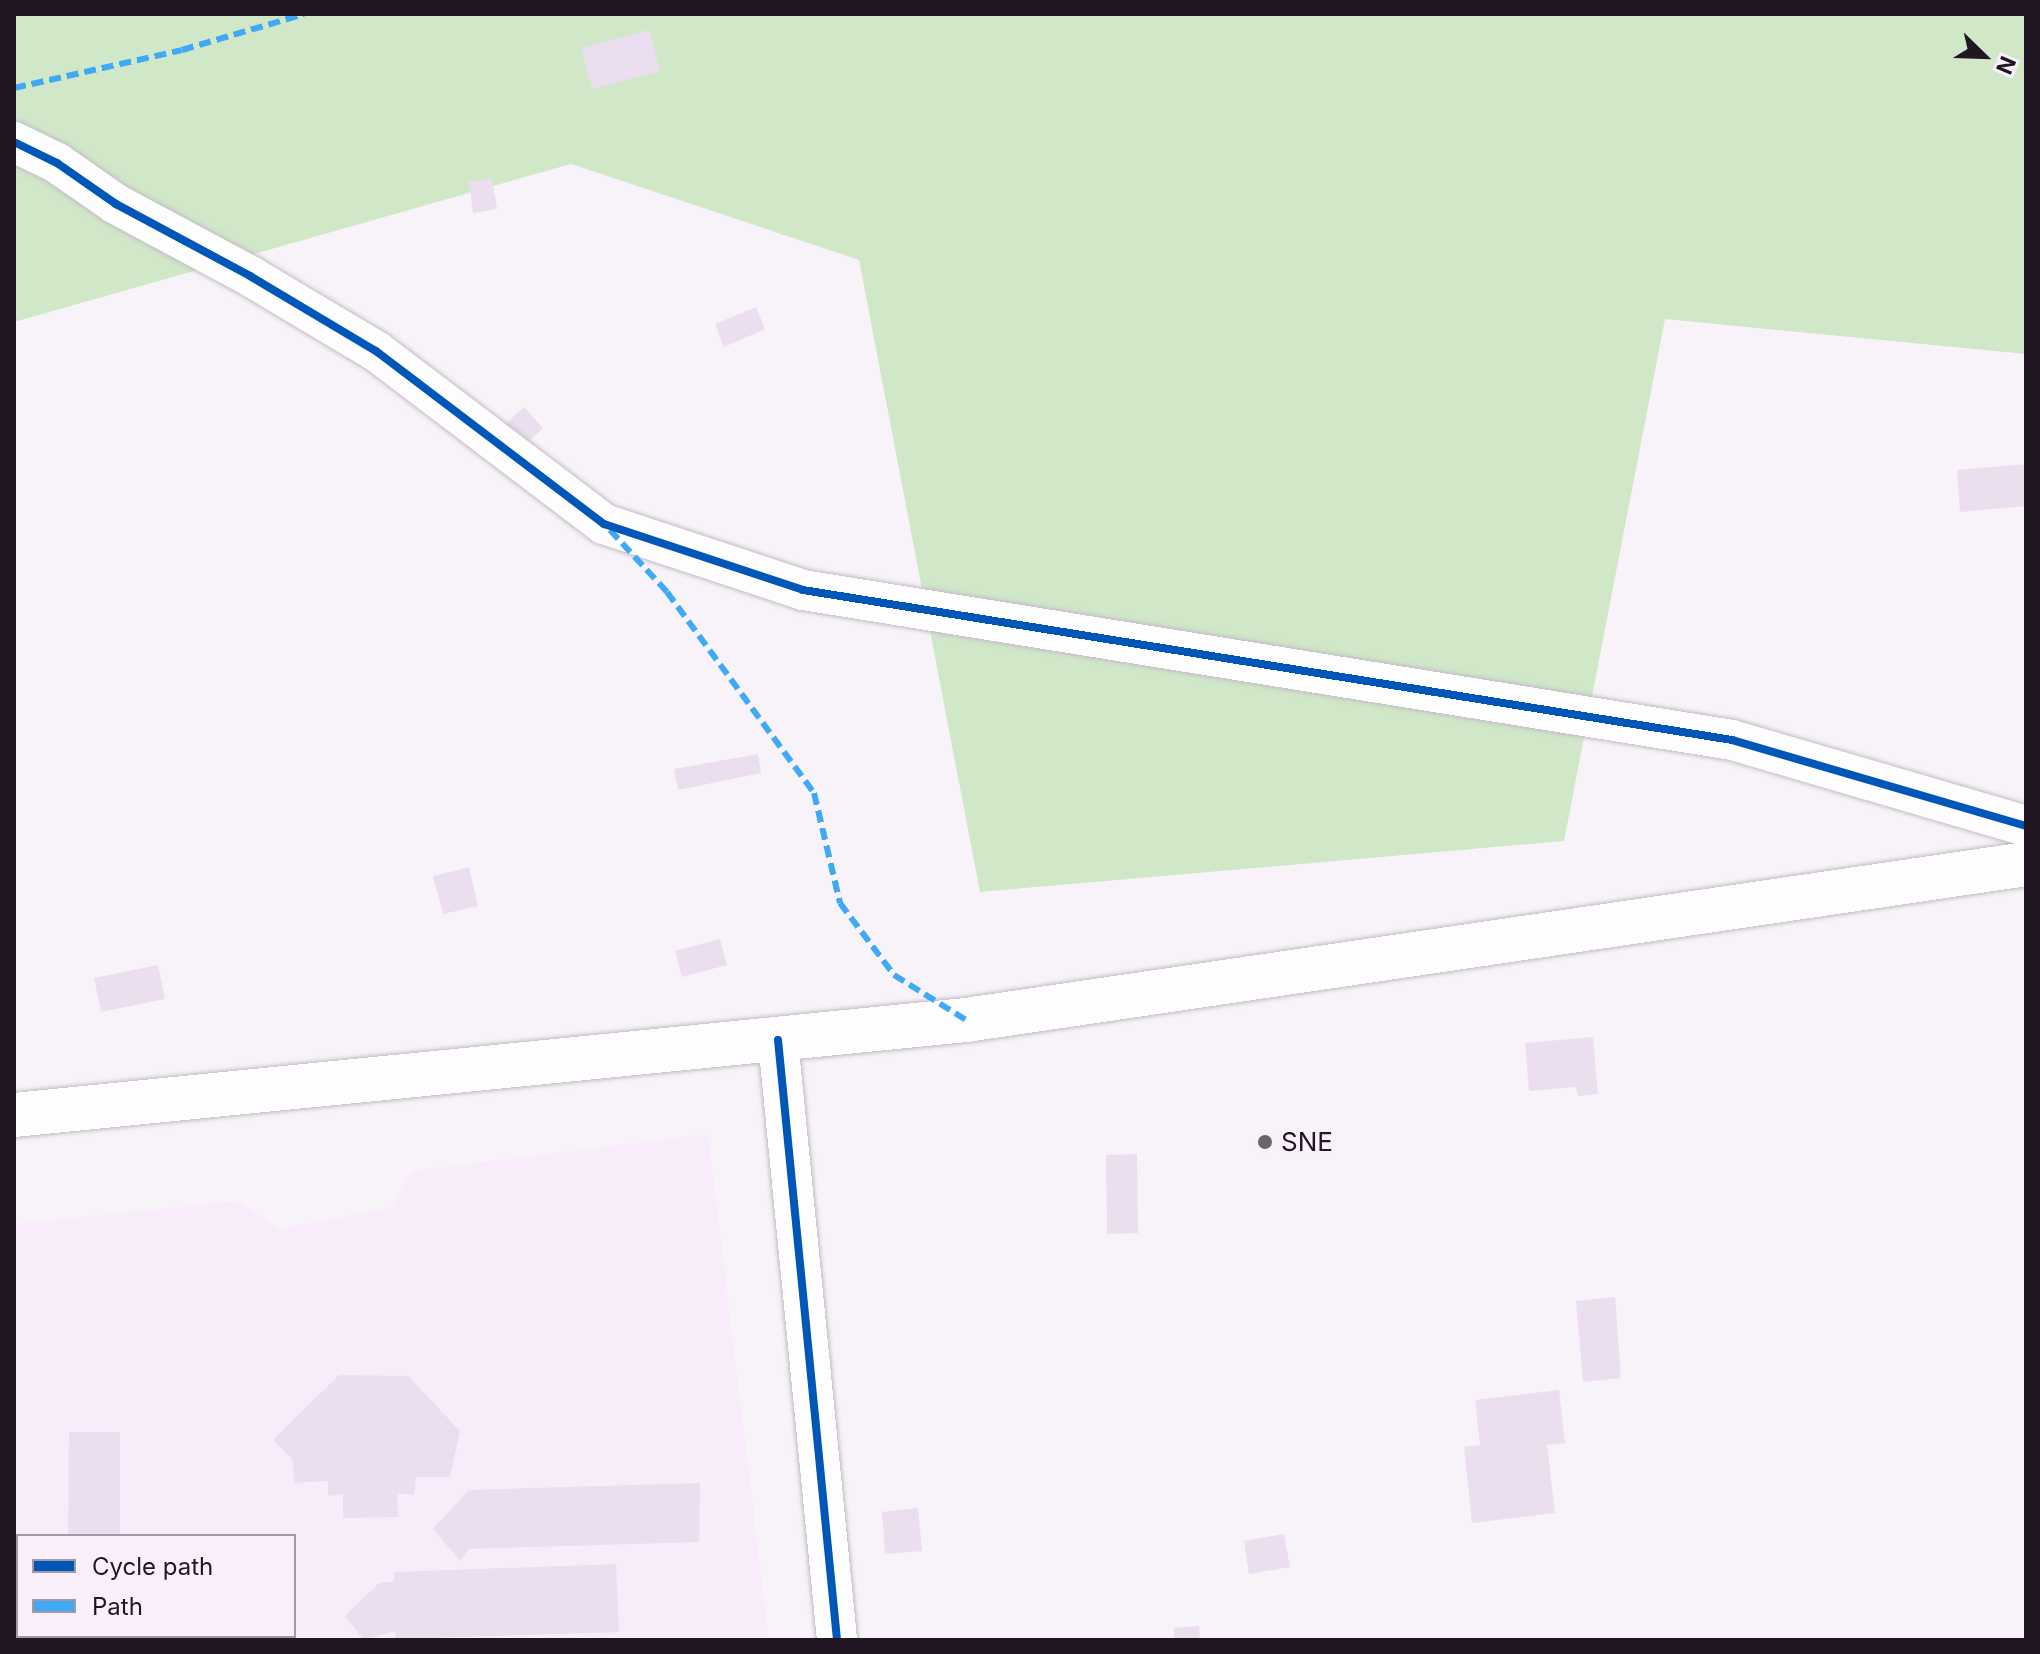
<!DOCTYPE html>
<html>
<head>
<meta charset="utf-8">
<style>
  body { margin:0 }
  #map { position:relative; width:2040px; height:1654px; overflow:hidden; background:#f8f3f9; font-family:Inter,sans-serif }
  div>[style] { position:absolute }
  .built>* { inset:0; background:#f8ecfb }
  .green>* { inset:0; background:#d0e7c8 }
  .building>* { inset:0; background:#ebdeee }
  .roads { filter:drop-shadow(0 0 2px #c2bbc4) drop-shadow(0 0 2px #c2bbc4) }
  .street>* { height:40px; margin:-20px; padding:0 20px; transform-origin:20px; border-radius:20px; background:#fefdfe }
  .primary>* { height:44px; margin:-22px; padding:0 22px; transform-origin:22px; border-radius:22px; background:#fefdfe }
  .quiet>* { height:6px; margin-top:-3px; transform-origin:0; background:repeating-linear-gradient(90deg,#3fa9f5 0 12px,transparent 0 18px) }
  .cycleway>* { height:8px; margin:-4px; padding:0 4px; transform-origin:4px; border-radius:4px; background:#0057b8 }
  .dots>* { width:22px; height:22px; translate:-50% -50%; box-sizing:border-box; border:4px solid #faf0fc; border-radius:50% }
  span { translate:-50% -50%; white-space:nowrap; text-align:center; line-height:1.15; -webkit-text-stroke:6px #faf0fc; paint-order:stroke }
  .poi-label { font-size:26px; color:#201722 }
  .left { translate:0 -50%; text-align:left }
  .frame { position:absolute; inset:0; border:16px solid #201722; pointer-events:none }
  .legend { position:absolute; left:16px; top:1534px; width:280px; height:104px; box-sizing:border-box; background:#faf0fc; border:2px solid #a399a5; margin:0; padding:10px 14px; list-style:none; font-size:24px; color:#201722 }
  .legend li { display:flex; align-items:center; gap:16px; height:40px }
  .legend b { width:40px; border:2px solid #a399a5 }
  .north { position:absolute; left:1944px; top:16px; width:80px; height:80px; -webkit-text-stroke:6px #faf0fc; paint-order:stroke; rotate:113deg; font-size:22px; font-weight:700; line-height:32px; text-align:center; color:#201722 }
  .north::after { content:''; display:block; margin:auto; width:28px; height:36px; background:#201722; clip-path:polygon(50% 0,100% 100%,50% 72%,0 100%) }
</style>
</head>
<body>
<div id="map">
  <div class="built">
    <i style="clip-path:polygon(evenodd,708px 1134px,769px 1640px,14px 1640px,14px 1224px,237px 1201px,279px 1229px,393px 1207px,411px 1171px,708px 1134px,18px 1536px,294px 1536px,294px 1636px,18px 1636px,18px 1536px)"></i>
  </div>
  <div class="green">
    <i style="clip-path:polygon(14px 14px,2026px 14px,2026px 354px,1665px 319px,1564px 841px,980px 892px,859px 260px,571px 164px,14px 322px)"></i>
  </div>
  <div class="building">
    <i style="clip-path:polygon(649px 30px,660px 71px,592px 89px,581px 48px)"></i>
    <i style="clip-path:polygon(492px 178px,497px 209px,473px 213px,469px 182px)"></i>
    <i style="clip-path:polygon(756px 307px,765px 329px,724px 347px,715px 324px)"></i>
    <i style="clip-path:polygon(524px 407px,543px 428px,518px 451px,499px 430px)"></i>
    <i style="clip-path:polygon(2026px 464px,2026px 506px,1960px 512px,1957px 470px)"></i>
    <i style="clip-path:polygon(758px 754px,761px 773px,678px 790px,674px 769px)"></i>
    <i style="clip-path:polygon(469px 867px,478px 906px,443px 914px,433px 876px)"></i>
    <i style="clip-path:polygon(720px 939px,727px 965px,682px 977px,675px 951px)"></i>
    <i style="clip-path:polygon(158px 965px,165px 999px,101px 1012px,94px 978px)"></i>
    <i style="clip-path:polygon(1593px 1037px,1598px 1094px,1578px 1096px,1576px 1087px,1529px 1091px,1525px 1043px)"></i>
    <i style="clip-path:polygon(1137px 1154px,1138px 1233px,1107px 1234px,1106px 1155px)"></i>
    <i style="clip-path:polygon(1615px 1297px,1621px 1378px,1583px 1382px,1576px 1301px)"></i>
    <i style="clip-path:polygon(339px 1375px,408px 1376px,460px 1431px,450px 1477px,416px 1477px,414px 1495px,397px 1493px,398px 1517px,343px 1518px,343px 1494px,328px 1496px,328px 1481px,294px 1483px,293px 1460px,273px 1440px)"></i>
    <i style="clip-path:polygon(1559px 1390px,1565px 1443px,1547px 1445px,1555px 1513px,1472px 1523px,1464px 1447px,1480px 1445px,1475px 1400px)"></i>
    <i style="clip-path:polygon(69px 1432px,120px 1432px,120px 1536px,68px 1536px)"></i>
    <i style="clip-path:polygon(700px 1483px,699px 1542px,469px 1549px,460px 1561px,433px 1529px,469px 1490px)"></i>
    <i style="clip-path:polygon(918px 1508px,922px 1551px,885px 1554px,882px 1512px)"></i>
    <i style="clip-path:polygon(1284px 1534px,1290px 1567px,1249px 1574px,1244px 1541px)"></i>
    <i style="clip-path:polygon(616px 1564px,619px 1632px,396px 1639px,395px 1631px,364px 1640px,345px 1616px,379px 1583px,394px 1581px,394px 1572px)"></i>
    <i style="clip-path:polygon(1199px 1626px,1200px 1640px,1174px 1640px,1174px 1628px)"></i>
  </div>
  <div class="roads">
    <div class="street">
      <i style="left:14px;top:142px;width:48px;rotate:26deg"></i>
      <i style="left:57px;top:163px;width:72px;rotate:34.8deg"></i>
      <i style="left:116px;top:204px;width:152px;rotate:28.2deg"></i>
      <i style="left:250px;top:276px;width:147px;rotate:30.8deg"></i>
      <i style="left:376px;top:351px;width:286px;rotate:37.2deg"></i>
      <i style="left:604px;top:524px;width:210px;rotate:18.3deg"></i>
      <i style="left:803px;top:590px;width:941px;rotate:9.17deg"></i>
      <i style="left:1732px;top:740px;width:306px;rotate:16.3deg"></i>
      <i style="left:778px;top:1040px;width:603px;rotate:84.38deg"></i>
    </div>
    <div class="primary">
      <i style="left:14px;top:1115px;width:957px;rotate:-5.7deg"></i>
      <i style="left:966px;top:1020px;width:1071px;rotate:-8.37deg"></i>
    </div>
  </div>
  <div class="quiet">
    <i style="left:14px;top:88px;width:172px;rotate:-12.7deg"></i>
    <i style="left:182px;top:50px;width:127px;rotate:-16.4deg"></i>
    <i style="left:610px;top:530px;width:84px;rotate:47.4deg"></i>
    <i style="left:667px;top:592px;width:249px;rotate:53.8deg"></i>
    <i style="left:814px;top:793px;width:113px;rotate:76.7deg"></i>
    <i style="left:840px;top:903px;width:90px;rotate:53.1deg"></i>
    <i style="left:894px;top:975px;width:85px;rotate:32deg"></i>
  </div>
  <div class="cycleway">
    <i style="left:14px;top:142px;width:48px;rotate:26deg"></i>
    <i style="left:57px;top:163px;width:72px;rotate:34.8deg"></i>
    <i style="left:116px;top:204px;width:152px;rotate:28.2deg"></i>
    <i style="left:250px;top:276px;width:147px;rotate:30.8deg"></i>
    <i style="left:376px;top:351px;width:286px;rotate:37.2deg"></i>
    <i style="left:604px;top:524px;width:210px;rotate:18.3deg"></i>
    <i style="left:803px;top:590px;width:941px;rotate:9.17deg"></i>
    <i style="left:1732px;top:740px;width:306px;rotate:16.3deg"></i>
    <i style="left:778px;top:1040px;width:603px;rotate:84.38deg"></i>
  </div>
  <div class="dots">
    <i style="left:1265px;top:1142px;background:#6c646d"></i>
  </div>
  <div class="poi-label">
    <span class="left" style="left:1281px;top:1142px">SNE</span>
  </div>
  <div class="frame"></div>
  <ul class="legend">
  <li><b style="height:10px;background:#0057b8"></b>Cycle path</li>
  <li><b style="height:10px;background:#3fa9f5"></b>Path</li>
  </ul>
  <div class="north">N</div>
</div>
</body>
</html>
